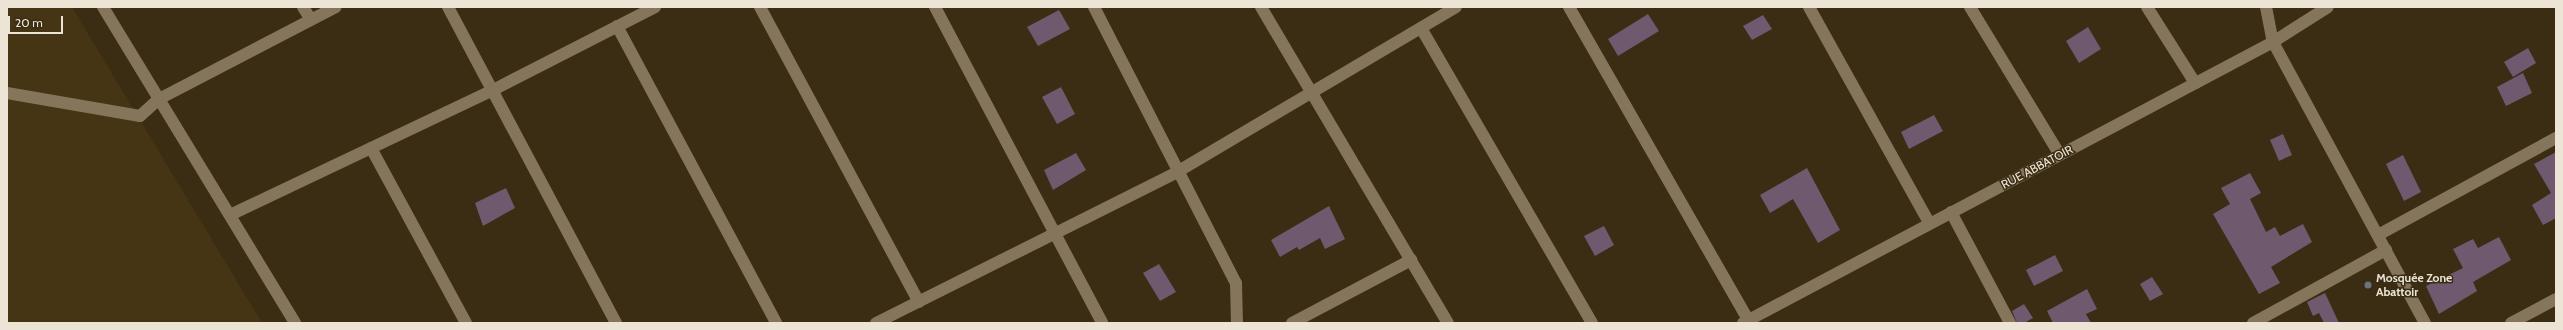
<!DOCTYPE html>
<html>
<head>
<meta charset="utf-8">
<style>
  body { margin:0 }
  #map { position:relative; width:2563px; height:330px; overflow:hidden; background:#3a2d14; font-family:Cabin,sans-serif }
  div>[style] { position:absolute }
  .built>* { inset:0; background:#453515 }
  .building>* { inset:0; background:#6e596f }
  .minor>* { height:12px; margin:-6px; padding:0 6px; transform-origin:6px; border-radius:6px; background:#84755b }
  .dots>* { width:11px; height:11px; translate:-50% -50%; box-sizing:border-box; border:2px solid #3a2d14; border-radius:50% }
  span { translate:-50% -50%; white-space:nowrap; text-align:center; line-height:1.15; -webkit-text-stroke:3px #3a2d14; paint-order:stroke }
  .street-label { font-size:12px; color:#ece4d5 }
  .poi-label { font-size:12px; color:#ece4d5; font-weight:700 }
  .left { translate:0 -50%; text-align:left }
  .frame { position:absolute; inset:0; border:8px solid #ece4d5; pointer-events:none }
  .scale { position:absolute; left:8px; top:16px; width:55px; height:18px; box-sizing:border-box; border:2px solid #ece4d5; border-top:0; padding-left:5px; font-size:12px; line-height:14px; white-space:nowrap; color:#ece4d5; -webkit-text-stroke:3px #3a2d14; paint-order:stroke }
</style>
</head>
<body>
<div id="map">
  <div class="built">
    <i style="clip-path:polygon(7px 7px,72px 7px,262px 323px,7px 323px)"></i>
  </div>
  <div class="building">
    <i style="clip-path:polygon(1059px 10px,1070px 29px,1038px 46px,1027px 27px)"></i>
    <i style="clip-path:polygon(1648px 14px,1659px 31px,1618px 56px,1608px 39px)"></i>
    <i style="clip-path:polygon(1763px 15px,1772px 29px,1752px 40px,1743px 26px)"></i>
    <i style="clip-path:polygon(2088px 27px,2101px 49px,2079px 63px,2066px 41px)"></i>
    <i style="clip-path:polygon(2528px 48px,2536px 63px,2513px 77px,2504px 62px)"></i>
    <i style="clip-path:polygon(2523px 73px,2532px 93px,2506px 106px,2497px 87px)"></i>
    <i style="clip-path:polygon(1061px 87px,1075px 114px,1057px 124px,1042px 97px)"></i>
    <i style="clip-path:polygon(1934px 115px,1943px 131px,1909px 149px,1901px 132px)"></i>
    <i style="clip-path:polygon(2283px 134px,2292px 155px,2279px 161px,2270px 140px)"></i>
    <i style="clip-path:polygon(2556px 152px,2556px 218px,2543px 225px,2532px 205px,2551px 193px,2534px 164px)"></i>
    <i style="clip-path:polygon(1076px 153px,1086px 170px,1053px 190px,1044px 170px)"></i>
    <i style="clip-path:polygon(2403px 155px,2421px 192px,2404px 201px,2386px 164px)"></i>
    <i style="clip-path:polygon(1807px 168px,1840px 230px,1818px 243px,1793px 199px,1770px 213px,1760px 195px)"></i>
    <i style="clip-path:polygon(2250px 173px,2261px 193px,2250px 199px,2266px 232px,2275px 227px,2280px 236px,2303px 224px,2312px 242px,2271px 267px,2280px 283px,2259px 294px,2213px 214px,2230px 204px,2221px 188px)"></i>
    <i style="clip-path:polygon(506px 188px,515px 208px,483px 226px,475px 203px)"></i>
    <i style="clip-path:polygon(1329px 206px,1345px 239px,1325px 249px,1320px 238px,1299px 250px,1297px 247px,1280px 257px,1271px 240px)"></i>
    <i style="clip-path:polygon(1604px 226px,1614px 245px,1595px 256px,1584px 236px)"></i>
    <i style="clip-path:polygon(2499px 237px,2511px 260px,2473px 282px,2477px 291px,2439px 314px,2426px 286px,2463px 268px,2453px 249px,2473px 239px,2478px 248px)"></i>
    <i style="clip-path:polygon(2055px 255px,2063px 271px,2034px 286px,2026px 270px)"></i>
    <i style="clip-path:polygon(1159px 264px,1176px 292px,1160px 301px,1143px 273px)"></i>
    <i style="clip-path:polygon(2152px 277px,2163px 294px,2150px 301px,2140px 284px)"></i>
    <i style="clip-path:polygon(2087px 289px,2097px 309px,2086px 314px,2091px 323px,2053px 323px,2047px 311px)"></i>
    <i style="clip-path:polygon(2325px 293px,2339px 323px,2324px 323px,2319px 313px,2313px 316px,2307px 302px)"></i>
    <i style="clip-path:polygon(2024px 304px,2033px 318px,2024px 323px,2017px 323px,2012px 311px)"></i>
  </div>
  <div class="minor">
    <i style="left:103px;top:7px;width:370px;rotate:58.7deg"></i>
    <i style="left:303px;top:7px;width:15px;rotate:58deg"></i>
    <i style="left:448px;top:7px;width:358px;rotate:62deg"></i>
    <i style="left:760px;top:7px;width:335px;rotate:61.7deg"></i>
    <i style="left:935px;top:7px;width:357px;rotate:62.1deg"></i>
    <i style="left:1094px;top:7px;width:310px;rotate:62.8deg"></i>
    <i style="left:1236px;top:283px;width:40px;rotate:88.6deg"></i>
    <i style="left:1261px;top:7px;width:367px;rotate:59.4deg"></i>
    <i style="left:1569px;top:7px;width:361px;rotate:60.2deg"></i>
    <i style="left:1809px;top:7px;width:248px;rotate:60.9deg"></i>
    <i style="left:1970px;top:7px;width:173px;rotate:58.7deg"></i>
    <i style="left:2147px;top:7px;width:90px;rotate:57.7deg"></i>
    <i style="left:2266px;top:7px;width:36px;rotate:79deg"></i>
    <i style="left:2273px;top:42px;width:319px;rotate:61.6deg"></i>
    <i style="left:617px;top:26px;width:337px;rotate:61.8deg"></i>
    <i style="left:1421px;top:28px;width:341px;rotate:59.9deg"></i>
    <i style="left:7px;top:93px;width:135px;rotate:9.8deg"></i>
    <i style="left:140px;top:116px;width:25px;rotate:-42deg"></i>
    <i style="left:159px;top:99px;width:199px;rotate:-27.5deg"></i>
    <i style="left:371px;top:148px;width:199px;rotate:61.5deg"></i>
    <i style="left:1951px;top:212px;width:126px;rotate:62deg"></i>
    <i style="left:230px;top:215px;width:291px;rotate:-25.4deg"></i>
    <i style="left:493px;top:90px;width:182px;rotate:-27.1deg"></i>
    <i style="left:2378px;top:235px;width:203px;rotate:-28.6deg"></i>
    <i style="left:876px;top:323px;width:337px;rotate:-26.6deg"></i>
    <i style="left:1177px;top:172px;width:324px;rotate:-30.6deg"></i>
    <i style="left:1292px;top:323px;width:135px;rotate:-27.9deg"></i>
    <i style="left:1743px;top:323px;width:600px;rotate:-27.93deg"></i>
    <i style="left:2273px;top:42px;width:65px;rotate:-32.5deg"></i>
    <i style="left:2253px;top:323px;width:152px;rotate:-28.8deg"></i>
    <i style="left:2511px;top:323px;width:51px;rotate:-28.1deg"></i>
  </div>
  <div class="dots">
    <i style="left:2368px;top:285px;background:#6b7280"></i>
  </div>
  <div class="street-label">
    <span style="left:2037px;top:167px;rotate:-28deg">RUE ABBATOIR</span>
  </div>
  <div class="poi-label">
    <span class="left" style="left:2376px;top:285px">Mosquée Zone<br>Abattoir</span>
  </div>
  <div class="frame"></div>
  <div class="scale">20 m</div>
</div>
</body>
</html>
